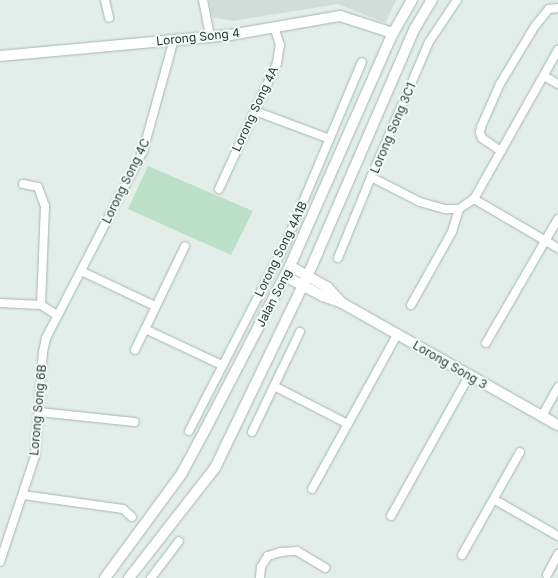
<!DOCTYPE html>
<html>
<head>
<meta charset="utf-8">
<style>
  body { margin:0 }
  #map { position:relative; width:558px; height:578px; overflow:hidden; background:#e3ede9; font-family:Inter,sans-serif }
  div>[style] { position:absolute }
  .built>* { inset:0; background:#d1ddd8 }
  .green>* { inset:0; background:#bbdfc7 }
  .roads { filter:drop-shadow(0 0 1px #a5b5b1) drop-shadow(0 0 1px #a5b5b1) }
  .street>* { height:8px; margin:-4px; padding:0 4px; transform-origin:4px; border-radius:4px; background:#fff }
  .secondary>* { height:10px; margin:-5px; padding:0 5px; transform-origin:5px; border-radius:5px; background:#fff }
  span { translate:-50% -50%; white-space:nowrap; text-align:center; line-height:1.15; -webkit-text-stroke:4px #f4f9f7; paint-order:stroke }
  .street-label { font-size:12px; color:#223f39 }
</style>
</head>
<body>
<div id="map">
  <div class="built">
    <i style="clip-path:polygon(209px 0,396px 0,385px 23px,338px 4px,232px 21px,212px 17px)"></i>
  </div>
  <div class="green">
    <i style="clip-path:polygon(148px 166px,253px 211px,231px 255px,128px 209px)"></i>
  </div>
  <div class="roads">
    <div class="street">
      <i style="left:105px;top:0;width:18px;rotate:77deg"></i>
      <i style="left:203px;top:0;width:37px;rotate:79deg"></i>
      <i style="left:457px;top:0;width:50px;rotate:123.7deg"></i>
      <i style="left:429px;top:42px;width:147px;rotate:113.2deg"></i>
      <i style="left:371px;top:177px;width:55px;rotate:27deg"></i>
      <i style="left:420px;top:202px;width:26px;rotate:16deg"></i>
      <i style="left:445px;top:209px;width:14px"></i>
      <i style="left:459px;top:209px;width:18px;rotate:-34deg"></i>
      <i style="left:474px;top:199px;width:97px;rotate:30.3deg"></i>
      <i style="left:544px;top:76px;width:16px;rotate:30deg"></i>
      <i style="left:255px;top:111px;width:80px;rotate:20.5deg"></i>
      <i style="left:501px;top:151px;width:23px;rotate:-146deg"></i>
      <i style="left:482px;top:138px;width:5px;rotate:-112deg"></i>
      <i style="left:480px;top:133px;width:6px;rotate:-81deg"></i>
      <i style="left:481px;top:127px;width:47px;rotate:-66.2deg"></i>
      <i style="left:500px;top:84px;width:68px;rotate:-58.9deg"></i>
      <i style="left:535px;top:26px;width:22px;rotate:-51deg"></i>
      <i style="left:549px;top:9px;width:9px;rotate:-6deg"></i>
      <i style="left:23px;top:184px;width:15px;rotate:11deg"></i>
      <i style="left:38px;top:187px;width:20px;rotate:70deg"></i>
      <i style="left:45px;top:206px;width:99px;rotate:92.3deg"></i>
      <i style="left:219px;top:189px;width:139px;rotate:-65.3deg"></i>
      <i style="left:277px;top:63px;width:18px;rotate:-81deg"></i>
      <i style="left:280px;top:45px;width:19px;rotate:-108deg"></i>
      <i style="left:474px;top:199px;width:171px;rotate:-60.6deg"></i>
      <i style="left:338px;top:258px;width:87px;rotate:-67.8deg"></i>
      <i style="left:81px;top:271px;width:82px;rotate:25.3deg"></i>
      <i style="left:0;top:303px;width:41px;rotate:2.8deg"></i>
      <i style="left:41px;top:305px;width:19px;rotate:32deg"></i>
      <i style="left:411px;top:305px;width:84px;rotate:-60.7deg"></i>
      <i style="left:452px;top:232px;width:24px;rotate:-73deg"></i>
      <i style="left:145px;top:329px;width:85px;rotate:25.1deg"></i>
      <i style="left:486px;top:343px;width:143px;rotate:-59.9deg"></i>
      <i style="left:135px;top:350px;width:115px;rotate:-64.3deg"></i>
      <i style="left:274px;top:386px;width:83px;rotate:27.2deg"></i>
      <i style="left:39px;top:412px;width:96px;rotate:6deg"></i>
      <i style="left:542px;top:416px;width:33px;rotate:-61deg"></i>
      <i style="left:189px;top:431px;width:215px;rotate:-62.8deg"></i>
      <i style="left:287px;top:240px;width:193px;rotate:-67.2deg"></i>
      <i style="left:252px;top:432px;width:111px;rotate:-64.4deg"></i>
      <i style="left:312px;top:489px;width:176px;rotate:-61.1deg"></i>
      <i style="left:23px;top:495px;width:101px;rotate:8deg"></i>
      <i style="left:123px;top:509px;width:12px;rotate:42deg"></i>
      <i style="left:495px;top:500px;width:73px;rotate:29.7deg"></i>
      <i style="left:391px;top:516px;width:160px;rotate:-60.9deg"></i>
      <i style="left:462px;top:555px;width:118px;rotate:-60.6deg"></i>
      <i style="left:0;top:562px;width:112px;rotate:-71.7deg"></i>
      <i style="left:35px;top:456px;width:104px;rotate:-85.6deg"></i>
      <i style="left:43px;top:352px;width:14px;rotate:-78deg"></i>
      <i style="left:46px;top:338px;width:211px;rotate:-62.6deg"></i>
      <i style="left:143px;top:151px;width:116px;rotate:-74.5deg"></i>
      <i style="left:547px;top:575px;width:24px;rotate:-62deg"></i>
      <i style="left:151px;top:578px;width:46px;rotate:-52.9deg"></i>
      <i style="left:260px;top:578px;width:11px;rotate:-85deg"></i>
      <i style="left:261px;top:567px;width:13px;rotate:-58deg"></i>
      <i style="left:268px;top:556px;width:14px;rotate:-17deg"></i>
      <i style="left:281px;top:552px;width:16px;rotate:-4deg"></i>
      <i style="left:297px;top:551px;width:33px;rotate:31deg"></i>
    </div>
    <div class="secondary">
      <i style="left:0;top:56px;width:231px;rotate:-5.2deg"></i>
      <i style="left:230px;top:35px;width:112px;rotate:-9.8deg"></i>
      <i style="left:340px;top:16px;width:56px;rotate:17.8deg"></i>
      <i style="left:290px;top:266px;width:43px;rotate:29.6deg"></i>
      <i style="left:327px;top:287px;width:21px;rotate:47deg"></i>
      <i style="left:285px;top:276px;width:43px;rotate:27.8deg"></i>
      <i style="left:323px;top:296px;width:20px;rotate:20deg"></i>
      <i style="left:342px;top:303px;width:248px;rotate:29.5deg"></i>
      <i style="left:105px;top:578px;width:130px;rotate:-53.7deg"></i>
      <i style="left:182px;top:473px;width:49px;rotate:-61.9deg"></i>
      <i style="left:205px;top:430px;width:185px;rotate:-62.6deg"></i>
      <i style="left:290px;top:266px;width:255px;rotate:-66.2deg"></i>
      <i style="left:393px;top:33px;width:38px;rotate:-60deg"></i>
      <i style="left:129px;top:578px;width:140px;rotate:-52deg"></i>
      <i style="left:215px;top:468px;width:214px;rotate:-64.3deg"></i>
      <i style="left:308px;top:275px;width:269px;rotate:-66.6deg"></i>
      <i style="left:415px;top:28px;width:33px;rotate:-59deg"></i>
    </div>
  </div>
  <div class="street-label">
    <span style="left:198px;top:37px;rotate:-6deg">Lorong Song 4</span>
    <span style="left:255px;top:109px;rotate:-65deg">Lorong Song 4A</span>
    <span style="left:393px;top:128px;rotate:-67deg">Lorong Song 3C1</span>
    <span style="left:126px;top:181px;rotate:-64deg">Lorong Song 4C</span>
    <span style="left:281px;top:249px;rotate:-64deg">Lorong Song 4A1B</span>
    <span style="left:274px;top:298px;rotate:-63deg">Jalan Song</span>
    <span style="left:450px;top:365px;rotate:30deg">Lorong Song 3</span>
    <span style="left:38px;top:410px;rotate:-85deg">Lorong Song 6B</span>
  </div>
</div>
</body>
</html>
